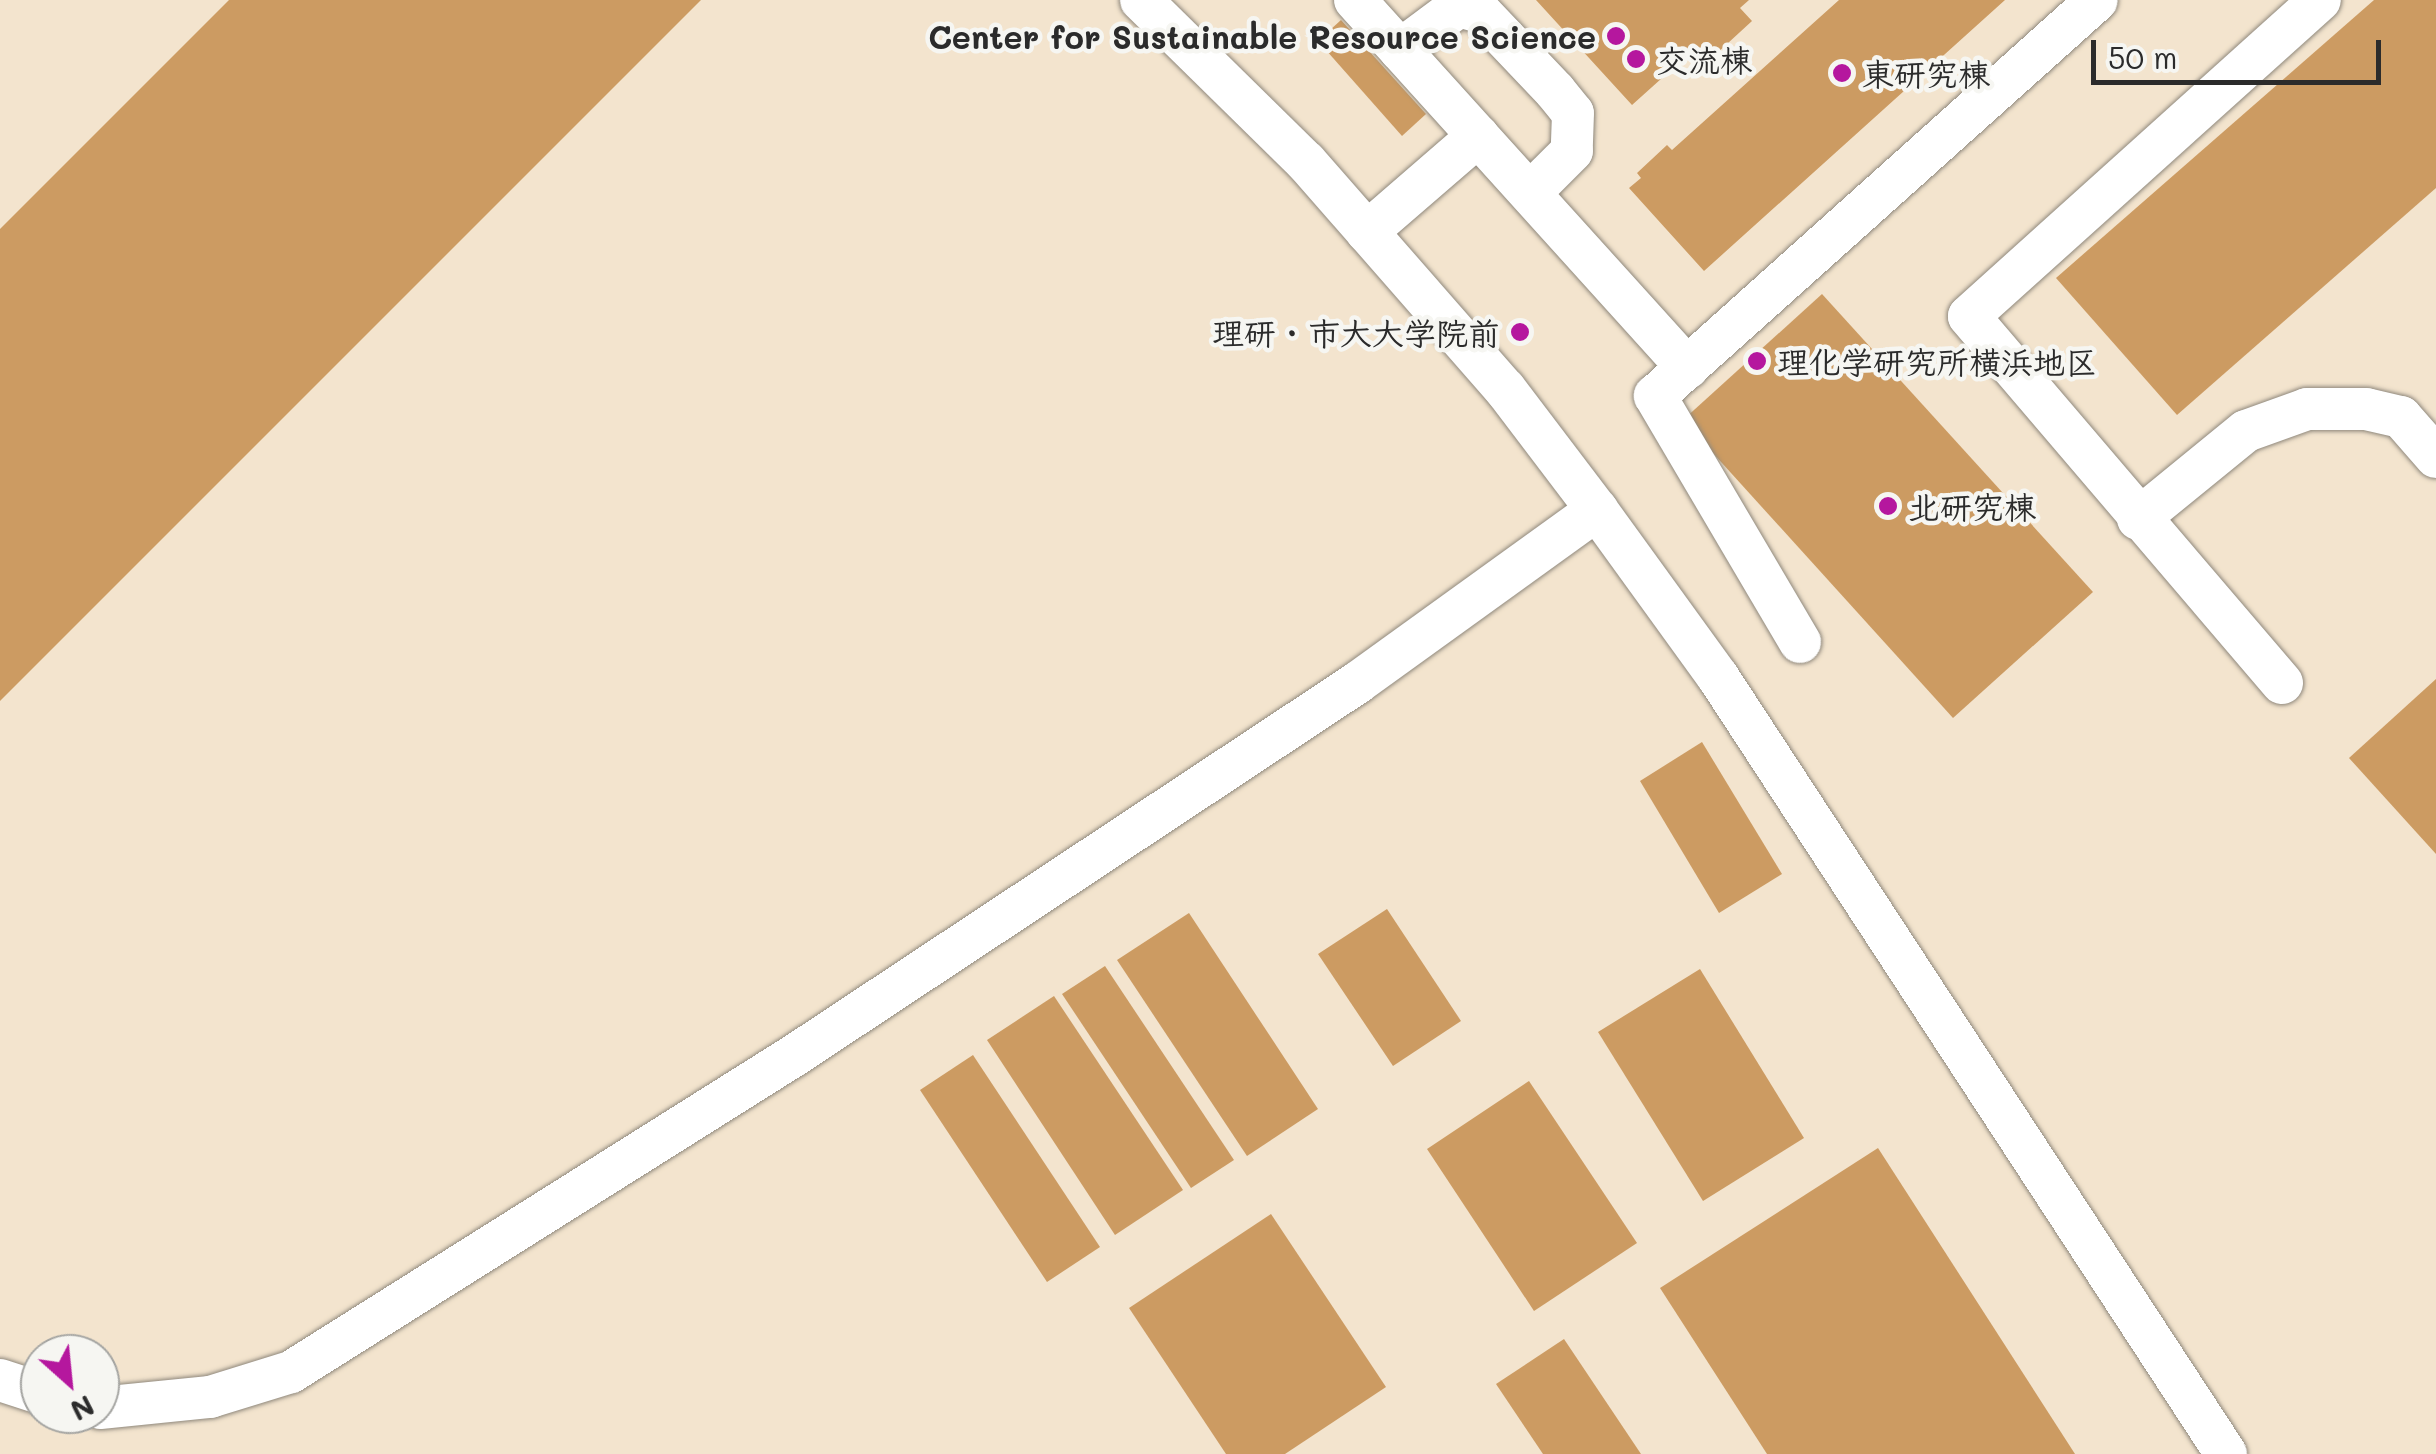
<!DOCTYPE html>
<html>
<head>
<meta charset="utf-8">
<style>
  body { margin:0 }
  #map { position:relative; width:2436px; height:1454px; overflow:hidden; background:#f3e4ce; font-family:Mali,"Klee One",sans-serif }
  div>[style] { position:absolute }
  .building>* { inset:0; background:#cc9b62 }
  .roads { filter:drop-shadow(0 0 2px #8f887c) drop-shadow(0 0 2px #8f887c) }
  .minor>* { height:42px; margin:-21px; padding:0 21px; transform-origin:21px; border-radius:21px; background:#fff }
  .dots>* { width:28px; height:28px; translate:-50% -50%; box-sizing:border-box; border:5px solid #f6f6f2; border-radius:50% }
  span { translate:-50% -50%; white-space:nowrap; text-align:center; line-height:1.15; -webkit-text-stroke:9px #f6f6f2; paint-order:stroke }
  .poi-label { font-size:32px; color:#2b2b2b; font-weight:700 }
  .right { translate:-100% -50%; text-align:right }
  .left { translate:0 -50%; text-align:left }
  .north { position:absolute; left:20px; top:1334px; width:100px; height:100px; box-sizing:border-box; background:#f6f6f2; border:2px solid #a5a5a2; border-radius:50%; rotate:153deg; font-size:28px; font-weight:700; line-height:40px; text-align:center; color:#2b2b2b }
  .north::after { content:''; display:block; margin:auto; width:35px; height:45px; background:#b5179e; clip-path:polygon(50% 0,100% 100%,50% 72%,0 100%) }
  .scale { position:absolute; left:2091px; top:40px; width:290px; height:45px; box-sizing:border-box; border:5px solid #2b2b2b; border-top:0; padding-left:12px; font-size:30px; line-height:35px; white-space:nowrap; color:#2b2b2b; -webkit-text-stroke:8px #f6f6f2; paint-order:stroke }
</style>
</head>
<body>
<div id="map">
  <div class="building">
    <i style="clip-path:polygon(229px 0,701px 0,0 701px,0 229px)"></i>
    <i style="clip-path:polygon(1536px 0,1749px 0,1740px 8px,1752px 21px,1703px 66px,1691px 52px,1632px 105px)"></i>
    <i style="clip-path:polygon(1839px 0,2005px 0,1704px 271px,1629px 188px,1641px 178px,1637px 173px,1667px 145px,1672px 150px)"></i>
    <i style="clip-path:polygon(2374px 0,2436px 0,2436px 188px,2177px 415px,2056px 278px)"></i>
    <i style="clip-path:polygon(1341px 20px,1426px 114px,1402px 136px,1318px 41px)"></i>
    <i style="clip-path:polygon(1822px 294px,2093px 592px,1953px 718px,1683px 420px)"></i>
    <i style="clip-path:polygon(2436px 679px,2436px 854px,2349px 758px)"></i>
    <i style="clip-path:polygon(1702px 742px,1782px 874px,1719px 913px,1640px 781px)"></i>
    <i style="clip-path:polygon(1387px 909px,1461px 1021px,1393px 1066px,1318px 954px)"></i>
    <i style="clip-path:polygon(1189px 913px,1318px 1109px,1247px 1156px,1117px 960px)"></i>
    <i style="clip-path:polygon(1105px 966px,1234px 1160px,1191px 1188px,1062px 994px)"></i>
    <i style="clip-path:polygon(1700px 969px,1804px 1138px,1703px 1201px,1598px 1032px)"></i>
    <i style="clip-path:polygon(1054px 996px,1183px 1190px,1115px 1235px,987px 1040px)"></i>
    <i style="clip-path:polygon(973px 1055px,1100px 1247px,1047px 1282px,920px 1090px)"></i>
    <i style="clip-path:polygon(1529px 1081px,1637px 1243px,1534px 1311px,1427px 1149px)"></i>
    <i style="clip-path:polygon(1878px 1148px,2075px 1454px,1767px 1454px,1660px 1288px)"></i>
    <i style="clip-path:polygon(1271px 1214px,1386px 1387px,1285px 1454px,1226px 1454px,1129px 1308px)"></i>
    <i style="clip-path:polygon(1564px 1339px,1641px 1454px,1543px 1454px,1496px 1384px)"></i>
  </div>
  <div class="roads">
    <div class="minor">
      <i style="left:1141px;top:0;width:231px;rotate:44.5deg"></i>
      <i style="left:1306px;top:162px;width:302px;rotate:48.8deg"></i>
      <i style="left:1505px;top:389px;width:152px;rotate:52.8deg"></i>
      <i style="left:1597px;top:510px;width:206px;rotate:54.1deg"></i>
      <i style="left:1718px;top:677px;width:928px;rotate:56.82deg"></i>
      <i style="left:1355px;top:0;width:496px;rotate:47.9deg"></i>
      <i style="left:1400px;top:50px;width:74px;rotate:-36.7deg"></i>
      <i style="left:1459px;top:6px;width:22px;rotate:16deg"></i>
      <i style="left:1480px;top:12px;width:109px;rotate:46.5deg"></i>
      <i style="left:1555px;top:91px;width:28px;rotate:51deg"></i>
      <i style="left:1573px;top:113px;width:38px;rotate:92deg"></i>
      <i style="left:1572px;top:151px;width:59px;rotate:135deg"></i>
      <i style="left:1367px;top:232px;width:147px;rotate:-40.9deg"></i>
      <i style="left:2138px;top:519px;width:139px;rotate:-39.2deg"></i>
      <i style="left:2246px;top:431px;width:65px;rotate:-19.8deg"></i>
      <i style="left:2307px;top:409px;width:59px"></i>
      <i style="left:2366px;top:409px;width:36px;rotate:13deg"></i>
      <i style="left:2401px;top:417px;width:53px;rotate:48.8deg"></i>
      <i style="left:1800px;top:642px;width:286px;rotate:-120.5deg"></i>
      <i style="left:1655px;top:396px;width:593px;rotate:-41.86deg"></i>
      <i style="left:2282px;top:683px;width:482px;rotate:-130.5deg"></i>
      <i style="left:1969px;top:316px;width:472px;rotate:-42deg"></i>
      <i style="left:0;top:1380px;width:42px;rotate:18deg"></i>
      <i style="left:100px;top:1408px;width:111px;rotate:-5.7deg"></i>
      <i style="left:210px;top:1397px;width:85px;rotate:-17.2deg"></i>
      <i style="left:291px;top:1372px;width:595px;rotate:-32.17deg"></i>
      <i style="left:795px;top:1055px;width:674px;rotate:-33.5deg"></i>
      <i style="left:1357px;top:683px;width:296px;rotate:-35.8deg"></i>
    </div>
  </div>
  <div class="dots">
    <i style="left:1616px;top:36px;background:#b5179e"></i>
    <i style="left:1636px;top:59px;background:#b5179e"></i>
    <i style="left:1842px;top:73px;background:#b5179e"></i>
    <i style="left:1520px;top:332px;background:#b5179e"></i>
    <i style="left:1757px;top:361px;background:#b5179e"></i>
    <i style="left:1888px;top:506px;background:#b5179e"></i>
  </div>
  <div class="poi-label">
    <span class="right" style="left:1596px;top:36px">Center for Sustainable Resource Science</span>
    <span class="left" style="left:1656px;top:59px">交流棟</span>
    <span class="left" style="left:1862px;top:73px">東研究棟</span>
    <span class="right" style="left:1500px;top:332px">理研・市大大学院前</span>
    <span class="left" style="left:1777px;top:361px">理化学研究所横浜地区</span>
    <span class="left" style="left:1908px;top:506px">北研究棟</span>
  </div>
  <div class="north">N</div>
  <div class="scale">50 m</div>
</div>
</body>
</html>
